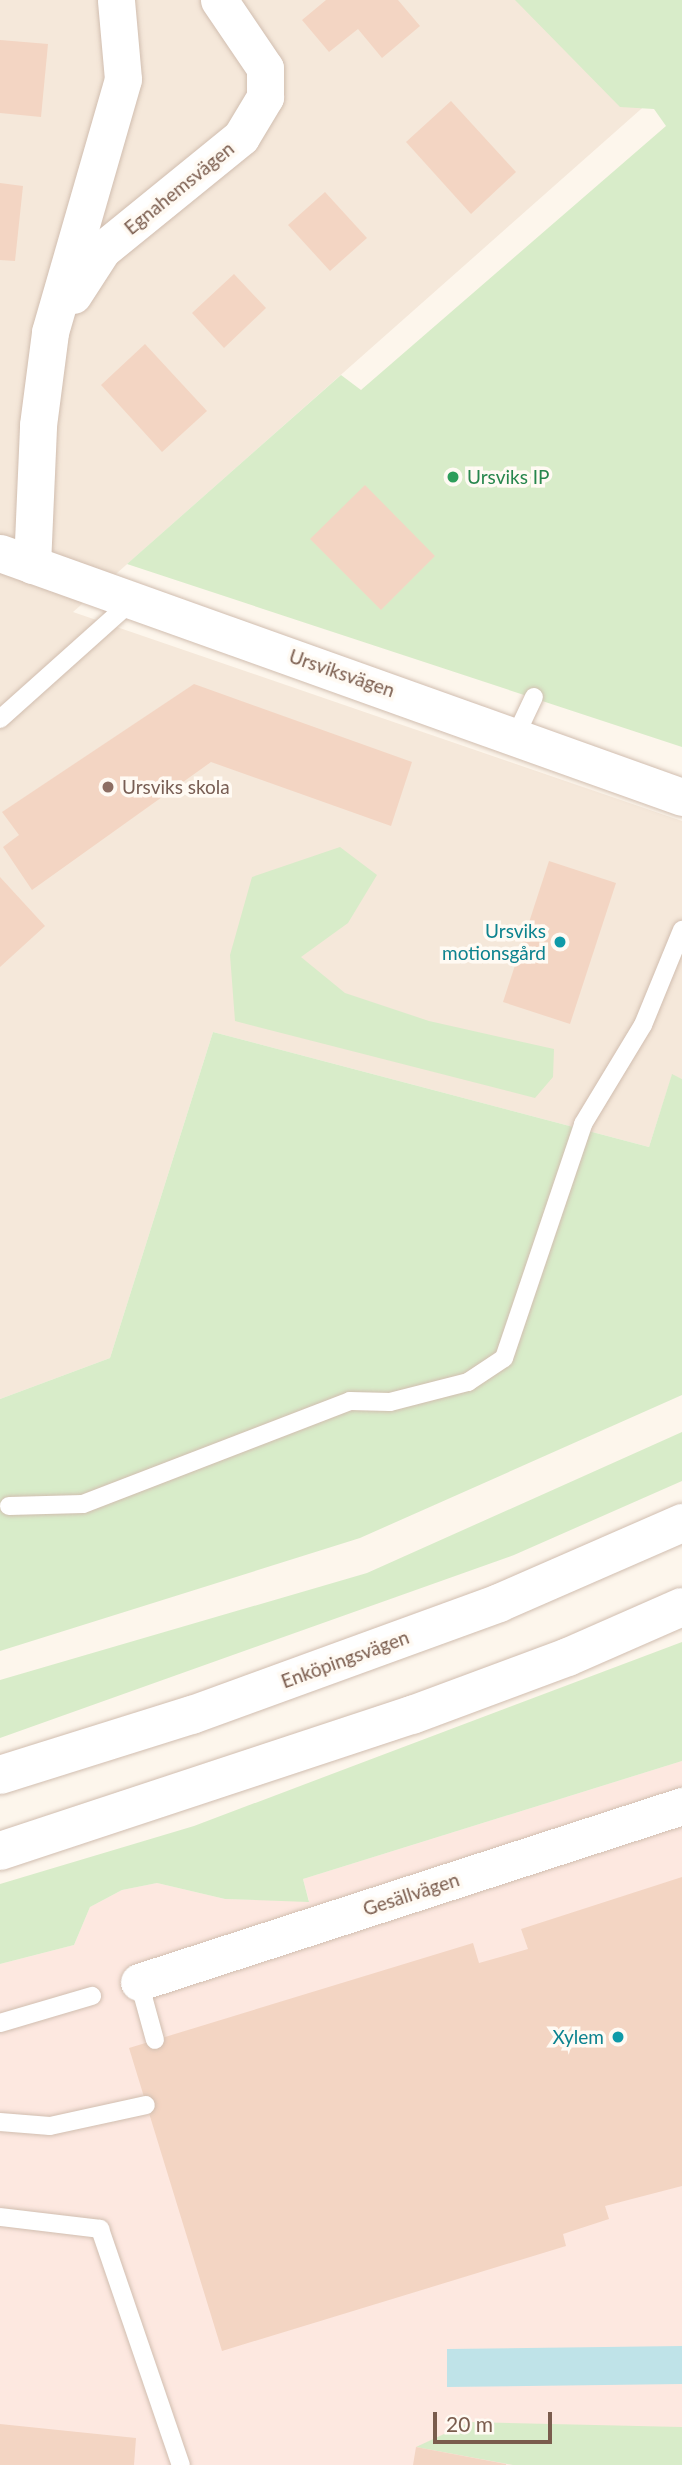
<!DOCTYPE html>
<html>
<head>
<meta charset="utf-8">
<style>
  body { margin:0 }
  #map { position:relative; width:682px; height:2465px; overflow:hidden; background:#fdf6ec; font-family:Lato,sans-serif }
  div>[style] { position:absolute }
  .residential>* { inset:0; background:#f5e8da }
  .commercial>* { inset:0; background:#fde8e0 }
  .green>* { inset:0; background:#d8ecc9 }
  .water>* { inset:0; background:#bfe3e8 }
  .building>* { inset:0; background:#f3d5c3 }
  .roads { filter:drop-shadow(0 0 2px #d1beb0) drop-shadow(0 0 2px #d1beb0) }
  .lane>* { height:18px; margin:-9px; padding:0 9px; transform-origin:9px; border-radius:9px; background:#fff }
  .street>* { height:37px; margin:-18.5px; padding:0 18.5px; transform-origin:18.5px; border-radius:18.5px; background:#fff }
  .secondary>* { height:38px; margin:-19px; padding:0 19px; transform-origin:19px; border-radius:19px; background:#fff }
  .dots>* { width:19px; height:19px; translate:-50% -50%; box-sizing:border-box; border:4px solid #fffaf3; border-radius:50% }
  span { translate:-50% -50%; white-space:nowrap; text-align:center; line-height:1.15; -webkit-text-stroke:7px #fffaf3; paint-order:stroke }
  .street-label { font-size:19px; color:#7a5c4d }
  .leisure-label { font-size:19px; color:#27864d }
  .left { translate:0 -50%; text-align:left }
  .education-label { font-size:19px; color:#785e54 }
  .culture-label { font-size:19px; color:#0d838f }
  .right { translate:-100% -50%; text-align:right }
  .scale { position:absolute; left:433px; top:2412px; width:119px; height:32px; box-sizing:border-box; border:4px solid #7a5c4d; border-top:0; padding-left:9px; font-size:21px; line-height:24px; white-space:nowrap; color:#7a5c4d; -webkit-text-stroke:5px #fffaf3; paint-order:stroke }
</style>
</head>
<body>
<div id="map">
  <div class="residential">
    <i style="clip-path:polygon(0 0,554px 0,649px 102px,73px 612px,682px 821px,682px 1079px,672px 1075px,649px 1147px,213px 1032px,110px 1358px,0 1399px)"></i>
  </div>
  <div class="commercial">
    <i style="clip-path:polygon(682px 1761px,682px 2465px,0 2465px,0 1964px,74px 1945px,90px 1907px,122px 1890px,157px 1883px,225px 1899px,309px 1901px,303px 1879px)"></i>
  </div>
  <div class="green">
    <i style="clip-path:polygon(515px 0,682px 0,682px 747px,127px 564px,341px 375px,361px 390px,666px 126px,654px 109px,620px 107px)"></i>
    <i style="clip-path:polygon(340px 847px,377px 875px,348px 923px,301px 957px,345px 993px,429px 1021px,554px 1049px,553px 1077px,535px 1098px,235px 1021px,230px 955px,252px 877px)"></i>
    <i style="clip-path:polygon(213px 1032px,649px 1147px,672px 1074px,682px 1079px,682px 1395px,360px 1538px,0 1651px,0 1399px,110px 1358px)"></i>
    <i style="clip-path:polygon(682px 1432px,682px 1481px,514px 1555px,0 1738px,0 1680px,367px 1573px)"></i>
    <i style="clip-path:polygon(682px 1642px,682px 1761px,303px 1879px,309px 1902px,225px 1899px,157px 1883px,122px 1890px,90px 1907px,74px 1945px,0 1964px,0 1884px,194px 1826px)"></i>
    <i style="clip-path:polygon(470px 2422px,682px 2427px,682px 2465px,513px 2465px,416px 2447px)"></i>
  </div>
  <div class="water">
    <i style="clip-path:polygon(682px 2346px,682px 2384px,447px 2387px,447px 2349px)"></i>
  </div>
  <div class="building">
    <i style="clip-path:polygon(326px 0,398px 0,420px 26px,382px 58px,358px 29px,329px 52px,302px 20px)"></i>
    <i style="clip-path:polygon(0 40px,48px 44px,41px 117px,0 113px)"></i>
    <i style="clip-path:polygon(451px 101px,516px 172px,471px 214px,406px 142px)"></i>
    <i style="clip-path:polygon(0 183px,23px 186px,15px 261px,0 260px)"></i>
    <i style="clip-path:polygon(325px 192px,367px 238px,330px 271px,288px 225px)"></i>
    <i style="clip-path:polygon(234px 274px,266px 308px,224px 348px,192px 313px)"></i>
    <i style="clip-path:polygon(145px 344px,207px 411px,162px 452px,101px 385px)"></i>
    <i style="clip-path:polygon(365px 485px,435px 556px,381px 610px,310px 539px)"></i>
    <i style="clip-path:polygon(194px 684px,412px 762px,391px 826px,211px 762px,32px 890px,3px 847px,19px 835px,2px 812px)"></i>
    <i style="clip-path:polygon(549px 861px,616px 883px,570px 1024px,503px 1002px)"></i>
    <i style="clip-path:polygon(0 877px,45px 926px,0 967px)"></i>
    <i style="clip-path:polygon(682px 1877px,682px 2186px,605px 2206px,609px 2219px,563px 2234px,566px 2246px,222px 2351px,129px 2048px,473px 1943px,479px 1963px,528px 1949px,521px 1929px)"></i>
    <i style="clip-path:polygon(0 2424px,136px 2438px,134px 2465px,0 2465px)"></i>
    <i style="clip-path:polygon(416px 2447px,506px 2464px,506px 2465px,413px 2465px)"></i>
  </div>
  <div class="roads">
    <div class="lane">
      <i style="left:0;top:719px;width:178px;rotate:-41.8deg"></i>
      <i style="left:516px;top:735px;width:42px;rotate:-64.7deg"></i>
      <i style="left:9px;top:1506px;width:74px;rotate:-1.5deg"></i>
      <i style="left:83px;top:1504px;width:286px;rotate:-21.1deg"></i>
      <i style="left:350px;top:1401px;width:40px;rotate:1.4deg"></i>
      <i style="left:390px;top:1402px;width:81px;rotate:-14.4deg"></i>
      <i style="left:468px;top:1382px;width:43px;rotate:-33.7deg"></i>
      <i style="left:504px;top:1358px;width:247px;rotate:-71.3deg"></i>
      <i style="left:583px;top:1124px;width:116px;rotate:-58.8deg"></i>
      <i style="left:643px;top:1025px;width:103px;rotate:-67.7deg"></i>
      <i style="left:139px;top:1982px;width:60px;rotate:74.6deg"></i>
      <i style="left:0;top:2023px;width:96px;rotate:-16.4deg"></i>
      <i style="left:0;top:2122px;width:50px;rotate:4.6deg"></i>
      <i style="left:50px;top:2126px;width:98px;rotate:-12.3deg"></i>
      <i style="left:0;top:2217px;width:101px;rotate:6.8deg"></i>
      <i style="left:100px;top:2229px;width:250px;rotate:71.1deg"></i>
    </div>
    <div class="street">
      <i style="left:73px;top:295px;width:54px;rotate:-57.2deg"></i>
      <i style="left:102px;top:250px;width:179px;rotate:-39.1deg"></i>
      <i style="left:241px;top:137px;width:47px;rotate:-59deg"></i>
      <i style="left:265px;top:97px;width:29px;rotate:-90deg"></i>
      <i style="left:265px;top:68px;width:82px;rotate:-124.1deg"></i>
      <i style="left:0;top:553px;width:724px;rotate:19.69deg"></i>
      <i style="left:32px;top:565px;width:140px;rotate:-87.5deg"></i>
      <i style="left:38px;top:425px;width:94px;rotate:-82.6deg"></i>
      <i style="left:50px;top:332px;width:263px;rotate:-73.9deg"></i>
      <i style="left:123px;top:79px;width:79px;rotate:-95.1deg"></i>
      <i style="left:139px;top:1982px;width:571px;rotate:-17.96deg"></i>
    </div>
    <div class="secondary">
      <i style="left:0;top:1775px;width:201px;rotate:-17.4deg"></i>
      <i style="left:192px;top:1715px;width:327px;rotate:-20deg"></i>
      <i style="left:499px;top:1603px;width:200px;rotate:-23.6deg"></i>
      <i style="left:0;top:1851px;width:434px;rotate:-18.3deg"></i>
      <i style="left:412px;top:1715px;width:166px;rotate:-20.4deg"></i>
      <i style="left:568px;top:1657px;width:124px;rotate:-23.7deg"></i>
    </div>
  </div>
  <div class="dots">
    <i style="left:453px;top:477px;background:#2e9e5b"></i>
    <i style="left:108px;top:787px;background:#8d6e63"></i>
    <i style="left:560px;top:942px;background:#0f9aa8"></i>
    <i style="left:618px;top:2037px;background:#0f9aa8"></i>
  </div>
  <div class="street-label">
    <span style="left:179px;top:188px;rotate:-39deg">Egnahemsvägen</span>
    <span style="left:342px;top:673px;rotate:19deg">Ursviksvägen</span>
    <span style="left:345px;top:1659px;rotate:-20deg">Enköpingsvägen</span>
    <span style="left:411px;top:1894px;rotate:-18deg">Gesällvägen</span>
  </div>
  <div class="leisure-label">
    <span class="left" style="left:467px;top:477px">Ursviks IP</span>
  </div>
  <div class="education-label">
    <span class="left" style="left:122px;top:787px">Ursviks skola</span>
  </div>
  <div class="culture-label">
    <span class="right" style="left:546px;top:942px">Ursviks<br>motionsgård</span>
    <span class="right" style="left:604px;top:2037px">Xylem</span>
  </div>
  <div class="scale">20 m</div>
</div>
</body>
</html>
